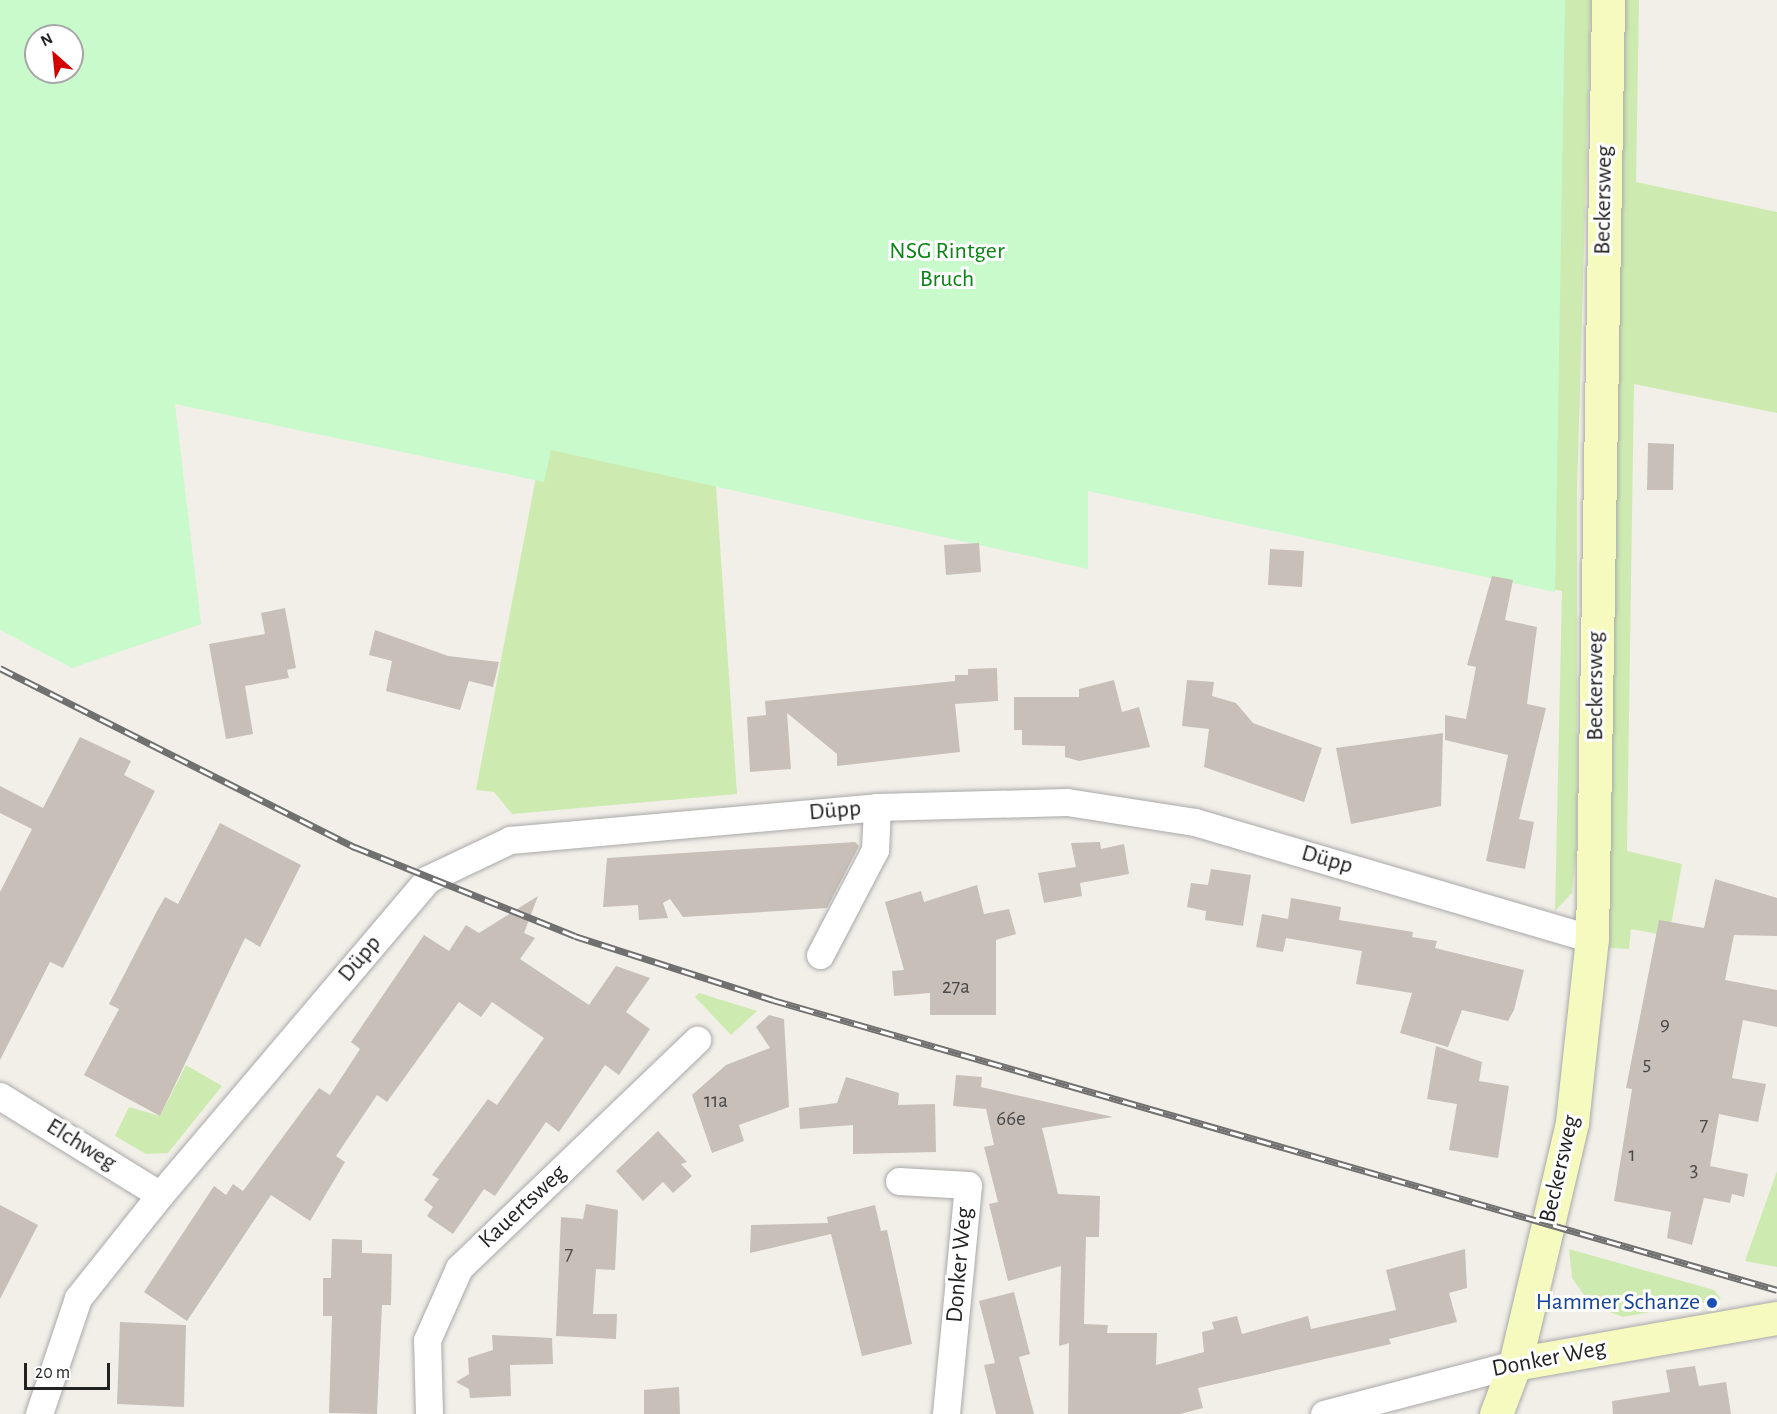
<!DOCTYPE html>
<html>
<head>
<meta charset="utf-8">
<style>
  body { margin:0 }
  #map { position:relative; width:1777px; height:1414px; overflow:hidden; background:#f2efe9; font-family:"Alegreya Sans",sans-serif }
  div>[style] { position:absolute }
  .grass>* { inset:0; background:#cdebb0 }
  .park>* { inset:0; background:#c8facc }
  .building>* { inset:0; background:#c7bfb8 }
  .roads { filter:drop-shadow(0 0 2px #a9a9a9) drop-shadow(0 0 2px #a9a9a9) }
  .street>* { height:27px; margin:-13.5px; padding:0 13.5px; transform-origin:13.5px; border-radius:13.5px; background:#fff }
  .secondary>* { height:33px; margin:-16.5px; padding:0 16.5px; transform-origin:16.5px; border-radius:16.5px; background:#f7fabf }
  .rail>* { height:7px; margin-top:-3.5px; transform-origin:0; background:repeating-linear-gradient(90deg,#fff 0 14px,#707070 0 28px); box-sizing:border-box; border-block:2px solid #707070 }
  .dots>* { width:16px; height:16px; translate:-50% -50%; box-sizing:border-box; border:3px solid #fff; border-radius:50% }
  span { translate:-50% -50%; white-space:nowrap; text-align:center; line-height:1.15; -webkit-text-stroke:6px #fff; paint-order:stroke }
  .number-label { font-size:21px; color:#4b4948 }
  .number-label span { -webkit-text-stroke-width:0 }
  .street-label { font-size:24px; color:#222 }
  .park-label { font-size:24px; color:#0c8416 }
  .transit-label { font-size:24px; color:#164399 }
  .right { translate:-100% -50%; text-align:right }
  .north { position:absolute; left:24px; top:24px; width:60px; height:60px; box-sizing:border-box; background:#fff; border:2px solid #a7a7a7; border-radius:50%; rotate:333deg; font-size:16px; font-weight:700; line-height:24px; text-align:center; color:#222 }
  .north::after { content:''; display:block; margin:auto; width:21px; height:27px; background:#d40000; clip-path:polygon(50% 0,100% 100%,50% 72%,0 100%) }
  .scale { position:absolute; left:24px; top:1363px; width:86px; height:27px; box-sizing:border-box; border:3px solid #222; border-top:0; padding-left:8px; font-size:18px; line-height:21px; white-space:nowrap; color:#222; -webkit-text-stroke:4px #fff; paint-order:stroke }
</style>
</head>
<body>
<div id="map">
  <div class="grass">
    <i style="clip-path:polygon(1557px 0,1591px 0,1577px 492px,1577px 840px,1572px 893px,1555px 911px,1562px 591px,1080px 487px,716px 486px,737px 794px,512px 814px,494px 792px,476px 790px,542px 446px)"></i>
    <i style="clip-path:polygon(1625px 0,1639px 0,1636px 182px,1777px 212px,1777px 413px,1634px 384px,1627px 851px,1682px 864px,1669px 936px,1631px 929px,1629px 949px,1608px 948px)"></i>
    <i style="clip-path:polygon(699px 993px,757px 1011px,731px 1035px,695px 997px)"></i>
    <i style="clip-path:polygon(186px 1065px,222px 1086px,168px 1153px,146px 1154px,115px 1136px,129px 1107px,160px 1116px)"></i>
    <i style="clip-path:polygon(1777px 1171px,1777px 1267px,1745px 1261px)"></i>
    <i style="clip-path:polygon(1569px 1249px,1714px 1290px,1721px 1299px,1623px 1317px,1591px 1305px,1572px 1278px)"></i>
  </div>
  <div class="park">
    <i style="clip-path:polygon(evenodd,0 0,1565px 0,1555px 592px,1088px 491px,1088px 569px,551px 450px,544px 482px,175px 404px,201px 624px,72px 668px,0 630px,0 0,36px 36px,72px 36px,72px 72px,36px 72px,36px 36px)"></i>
  </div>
  <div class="building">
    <i style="clip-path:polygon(1648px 443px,1674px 444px,1673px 490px,1647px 490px)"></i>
    <i style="clip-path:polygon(979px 543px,981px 572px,946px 575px,944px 545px)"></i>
    <i style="clip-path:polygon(1270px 549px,1304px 551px,1302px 587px,1268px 585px)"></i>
    <i style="clip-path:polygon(1492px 576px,1513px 580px,1505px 620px,1537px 627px,1527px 704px,1546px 708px,1519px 819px,1534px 822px,1525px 869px,1486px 861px,1508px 755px,1445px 740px,1445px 715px,1466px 719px,1476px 667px,1467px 665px)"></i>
    <i style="clip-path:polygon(285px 608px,296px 668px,287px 670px,289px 678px,245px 686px,253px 734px,226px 739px,209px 644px,265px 634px,261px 613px)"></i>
    <i style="clip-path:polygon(375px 630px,448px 656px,499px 662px,493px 687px,469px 681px,460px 710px,386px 691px,392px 661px,369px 655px)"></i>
    <i style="clip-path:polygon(997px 668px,998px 701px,955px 704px,960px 752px,837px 766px,837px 754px,787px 713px,791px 769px,750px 772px,747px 717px,766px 715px,765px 701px,955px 681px,955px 675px,968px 675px,968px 669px)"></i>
    <i style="clip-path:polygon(1114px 680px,1122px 712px,1139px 707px,1150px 747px,1079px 761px,1065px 757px,1065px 746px,1022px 745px,1022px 730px,1014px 730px,1014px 697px,1079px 697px,1079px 689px)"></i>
    <i style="clip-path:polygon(1187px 680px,1214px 682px,1212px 696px,1236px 703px,1253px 723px,1322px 748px,1304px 802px,1204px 767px,1209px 729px,1182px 726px)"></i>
    <i style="clip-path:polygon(1443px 733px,1441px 806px,1351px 824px,1336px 748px)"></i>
    <i style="clip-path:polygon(80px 737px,131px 761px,124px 775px,155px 791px,63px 968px,50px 962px,0 1060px,0 892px,32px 829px,0 813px,0 786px,43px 808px)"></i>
    <i style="clip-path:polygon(220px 823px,301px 865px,260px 947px,245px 938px,160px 1116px,84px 1075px,119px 1009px,109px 1004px,157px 911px,165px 897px,178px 904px)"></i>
    <i style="clip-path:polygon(855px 842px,859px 846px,827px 908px,683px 917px,670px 899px,663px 903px,668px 918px,639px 920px,638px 905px,603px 907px,607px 858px)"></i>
    <i style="clip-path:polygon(1100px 842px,1101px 849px,1124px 844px,1129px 874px,1080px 883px,1082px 896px,1044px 903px,1038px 873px,1076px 867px,1071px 843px)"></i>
    <i style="clip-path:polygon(1211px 869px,1251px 875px,1243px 926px,1205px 920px,1206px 911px,1187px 907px,1191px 883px,1208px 885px)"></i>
    <i style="clip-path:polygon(1715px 879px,1777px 898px,1777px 936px,1734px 935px,1725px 980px,1777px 990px,1777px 1027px,1743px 1020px,1732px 1078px,1766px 1084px,1758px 1122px,1719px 1114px,1710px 1166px,1748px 1174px,1744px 1197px,1732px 1194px,1730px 1203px,1704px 1198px,1692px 1245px,1667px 1238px,1671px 1212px,1614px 1201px,1632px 1089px,1626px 1088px,1659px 920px,1704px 928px)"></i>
    <i style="clip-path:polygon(977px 885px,984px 914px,1009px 909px,1016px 934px,996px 940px,996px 1015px,930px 1015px,930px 993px,894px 996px,892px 971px,904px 970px,885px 902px,921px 891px,924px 902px)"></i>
    <i style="clip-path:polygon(538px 896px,524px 933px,535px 938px,520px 959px,589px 1005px,616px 966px,650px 978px,626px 1012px,650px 1029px,619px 1075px,605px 1065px,559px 1132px,546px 1122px,495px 1196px,484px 1189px,453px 1234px,427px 1216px,433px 1207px,424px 1200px,439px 1179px,432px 1175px,488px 1099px,497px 1105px,544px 1038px,492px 1002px,481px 1017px,459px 1002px,387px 1102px,377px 1095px,336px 1156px,345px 1162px,310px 1221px,271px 1195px,187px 1321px,144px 1292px,214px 1186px,226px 1195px,233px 1184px,243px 1191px,319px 1088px,330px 1095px,360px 1049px,351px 1042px,424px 935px,449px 951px,466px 925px,479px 933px)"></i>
    <i style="clip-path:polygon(1291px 898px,1341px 907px,1339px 920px,1413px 932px,1412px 937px,1437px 941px,1435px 948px,1524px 970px,1514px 1010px,1508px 1021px,1462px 1010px,1448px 1047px,1400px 1033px,1412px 993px,1356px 984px,1362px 951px,1286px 938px,1283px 952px,1256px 947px,1262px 914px,1288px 919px)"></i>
    <i style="clip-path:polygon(769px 1015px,784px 1019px,789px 1107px,739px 1125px,744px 1141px,712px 1153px,692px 1095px,726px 1065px,770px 1048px,756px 1027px)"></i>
    <i style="clip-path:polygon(1436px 1046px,1482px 1062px,1479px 1081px,1509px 1086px,1498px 1158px,1449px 1150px,1457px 1104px,1427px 1099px)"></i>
    <i style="clip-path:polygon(956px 1075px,982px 1077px,981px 1087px,1113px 1117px,1042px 1128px,1058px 1194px,1100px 1196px,1099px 1237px,1086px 1237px,1084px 1324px,1108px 1325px,1107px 1333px,1157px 1333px,1156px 1365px,1204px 1352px,1202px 1332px,1214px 1329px,1212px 1322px,1237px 1316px,1242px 1334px,1308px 1316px,1311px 1329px,1396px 1310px,1386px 1270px,1465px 1249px,1467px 1288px,1449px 1293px,1457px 1322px,1389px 1339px,1391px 1344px,1198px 1388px,1203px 1408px,1180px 1414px,1068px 1414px,1069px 1343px,1059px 1346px,1061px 1266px,1008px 1281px,989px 1204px,998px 1202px,984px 1147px,994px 1145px,986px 1109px,953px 1106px)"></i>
    <i style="clip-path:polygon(846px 1077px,899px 1093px,898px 1105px,935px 1104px,936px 1152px,853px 1154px,853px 1125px,800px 1129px,799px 1108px,837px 1103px)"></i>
    <i style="clip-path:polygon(658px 1131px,687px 1162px,681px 1164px,692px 1176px,673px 1193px,663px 1182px,643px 1201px,616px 1171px)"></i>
    <i style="clip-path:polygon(586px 1204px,618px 1210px,615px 1270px,596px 1269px,593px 1314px,617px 1314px,616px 1339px,556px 1336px,561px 1217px,583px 1219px)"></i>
    <i style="clip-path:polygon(0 1205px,38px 1225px,0 1299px)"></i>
    <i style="clip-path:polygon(875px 1205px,881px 1231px,887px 1230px,912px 1344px,862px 1356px,831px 1234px,750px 1253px,751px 1225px,828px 1223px,827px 1217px)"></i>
    <i style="clip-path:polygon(332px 1239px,362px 1240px,362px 1253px,392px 1254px,391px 1305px,382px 1305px,377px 1414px,329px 1413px,332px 1316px,323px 1316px,323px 1278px,331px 1278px)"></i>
    <i style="clip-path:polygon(1014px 1292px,1030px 1354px,1019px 1357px,1034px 1414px,996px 1414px,984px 1365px,995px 1363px,979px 1301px)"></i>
    <i style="clip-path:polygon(120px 1322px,186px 1325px,184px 1407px,117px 1404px)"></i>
    <i style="clip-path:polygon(492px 1335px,552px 1338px,553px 1364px,510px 1365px,511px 1396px,470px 1398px,469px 1389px,456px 1382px,469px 1374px,468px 1358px,493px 1350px)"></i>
    <i style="clip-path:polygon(1695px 1366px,1699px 1386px,1726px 1382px,1731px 1414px,1613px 1414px,1612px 1401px,1670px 1392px,1666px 1370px)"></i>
    <i style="clip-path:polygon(679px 1387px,680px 1414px,644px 1414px,644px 1390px)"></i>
  </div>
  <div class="roads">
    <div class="street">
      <i style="left:820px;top:955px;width:119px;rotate:-62.4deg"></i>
      <i style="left:875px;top:850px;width:43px;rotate:-87.3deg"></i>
      <i style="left:0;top:1096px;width:188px;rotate:31.7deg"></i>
      <i style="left:899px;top:1181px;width:69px;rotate:3.3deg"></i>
      <i style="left:968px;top:1185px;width:230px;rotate:95.5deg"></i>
      <i style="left:39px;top:1414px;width:122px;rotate:-71.4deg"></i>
      <i style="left:78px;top:1298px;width:132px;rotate:-51.5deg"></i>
      <i style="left:160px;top:1195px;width:414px;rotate:-49.7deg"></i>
      <i style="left:428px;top:879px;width:91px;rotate:-25.4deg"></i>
      <i style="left:510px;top:840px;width:368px;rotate:-5.1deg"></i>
      <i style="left:877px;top:807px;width:190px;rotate:-1.5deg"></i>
      <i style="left:1067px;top:802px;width:130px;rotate:8.9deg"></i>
      <i style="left:1195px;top:822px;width:414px;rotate:16.4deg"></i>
      <i style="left:429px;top:1414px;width:74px;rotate:-91.5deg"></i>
      <i style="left:427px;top:1340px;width:79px;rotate:-66deg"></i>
      <i style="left:459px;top:1268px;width:330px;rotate:-43.8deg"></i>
      <i style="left:1324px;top:1414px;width:197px;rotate:-14.7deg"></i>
    </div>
    <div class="secondary">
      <i style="left:1515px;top:1364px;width:266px;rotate:-10deg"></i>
      <i style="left:1496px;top:1414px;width:53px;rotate:-69.2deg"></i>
      <i style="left:1515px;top:1364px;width:249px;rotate:-76.7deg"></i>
      <i style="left:1572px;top:1122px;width:184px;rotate:-83.8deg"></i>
      <i style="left:1592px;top:939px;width:939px;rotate:-89.02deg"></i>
    </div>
  </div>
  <div class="rail">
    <i style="left:0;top:668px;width:398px;rotate:26.8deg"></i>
    <i style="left:355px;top:847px;width:237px;rotate:22deg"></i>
    <i style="left:575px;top:936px;width:208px;rotate:17.9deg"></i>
    <i style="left:773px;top:1000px;width:1045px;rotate:16.11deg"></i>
  </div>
  <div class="dots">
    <i style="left:1712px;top:1303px;background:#1a4fb4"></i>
  </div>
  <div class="number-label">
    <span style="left:956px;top:987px">27a</span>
    <span style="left:1665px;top:1024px">9</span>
    <span style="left:1647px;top:1064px">5</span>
    <span style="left:716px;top:1101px">11a</span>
    <span style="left:1011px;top:1119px">66e</span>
    <span style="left:1704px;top:1125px">7</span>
    <span style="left:1632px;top:1155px">1</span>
    <span style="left:1694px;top:1170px">3</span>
    <span style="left:569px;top:1254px">7</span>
  </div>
  <div class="street-label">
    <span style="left:1604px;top:200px;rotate:-89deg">Beckersweg</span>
    <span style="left:1596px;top:686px;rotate:-90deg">Beckersweg</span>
    <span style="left:835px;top:811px;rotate:-5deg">Düpp</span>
    <span style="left:1327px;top:860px;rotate:16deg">Düpp</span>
    <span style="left:360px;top:959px;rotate:-50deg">Düpp</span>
    <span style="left:81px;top:1145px;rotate:32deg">Elchweg</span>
    <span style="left:1560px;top:1169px;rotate:-77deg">Beckersweg</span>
    <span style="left:523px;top:1207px;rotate:-43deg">Kauertsweg</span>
    <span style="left:960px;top:1265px;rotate:-85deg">Donker Weg</span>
    <span style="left:1549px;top:1359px;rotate:-11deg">Donker Weg</span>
  </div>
  <div class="park-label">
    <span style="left:947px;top:266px">NSG Rintger<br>Bruch</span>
  </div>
  <div class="transit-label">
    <span class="right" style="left:1700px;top:1303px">Hammer Schanze</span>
  </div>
  <div class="north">N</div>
  <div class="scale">20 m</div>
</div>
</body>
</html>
